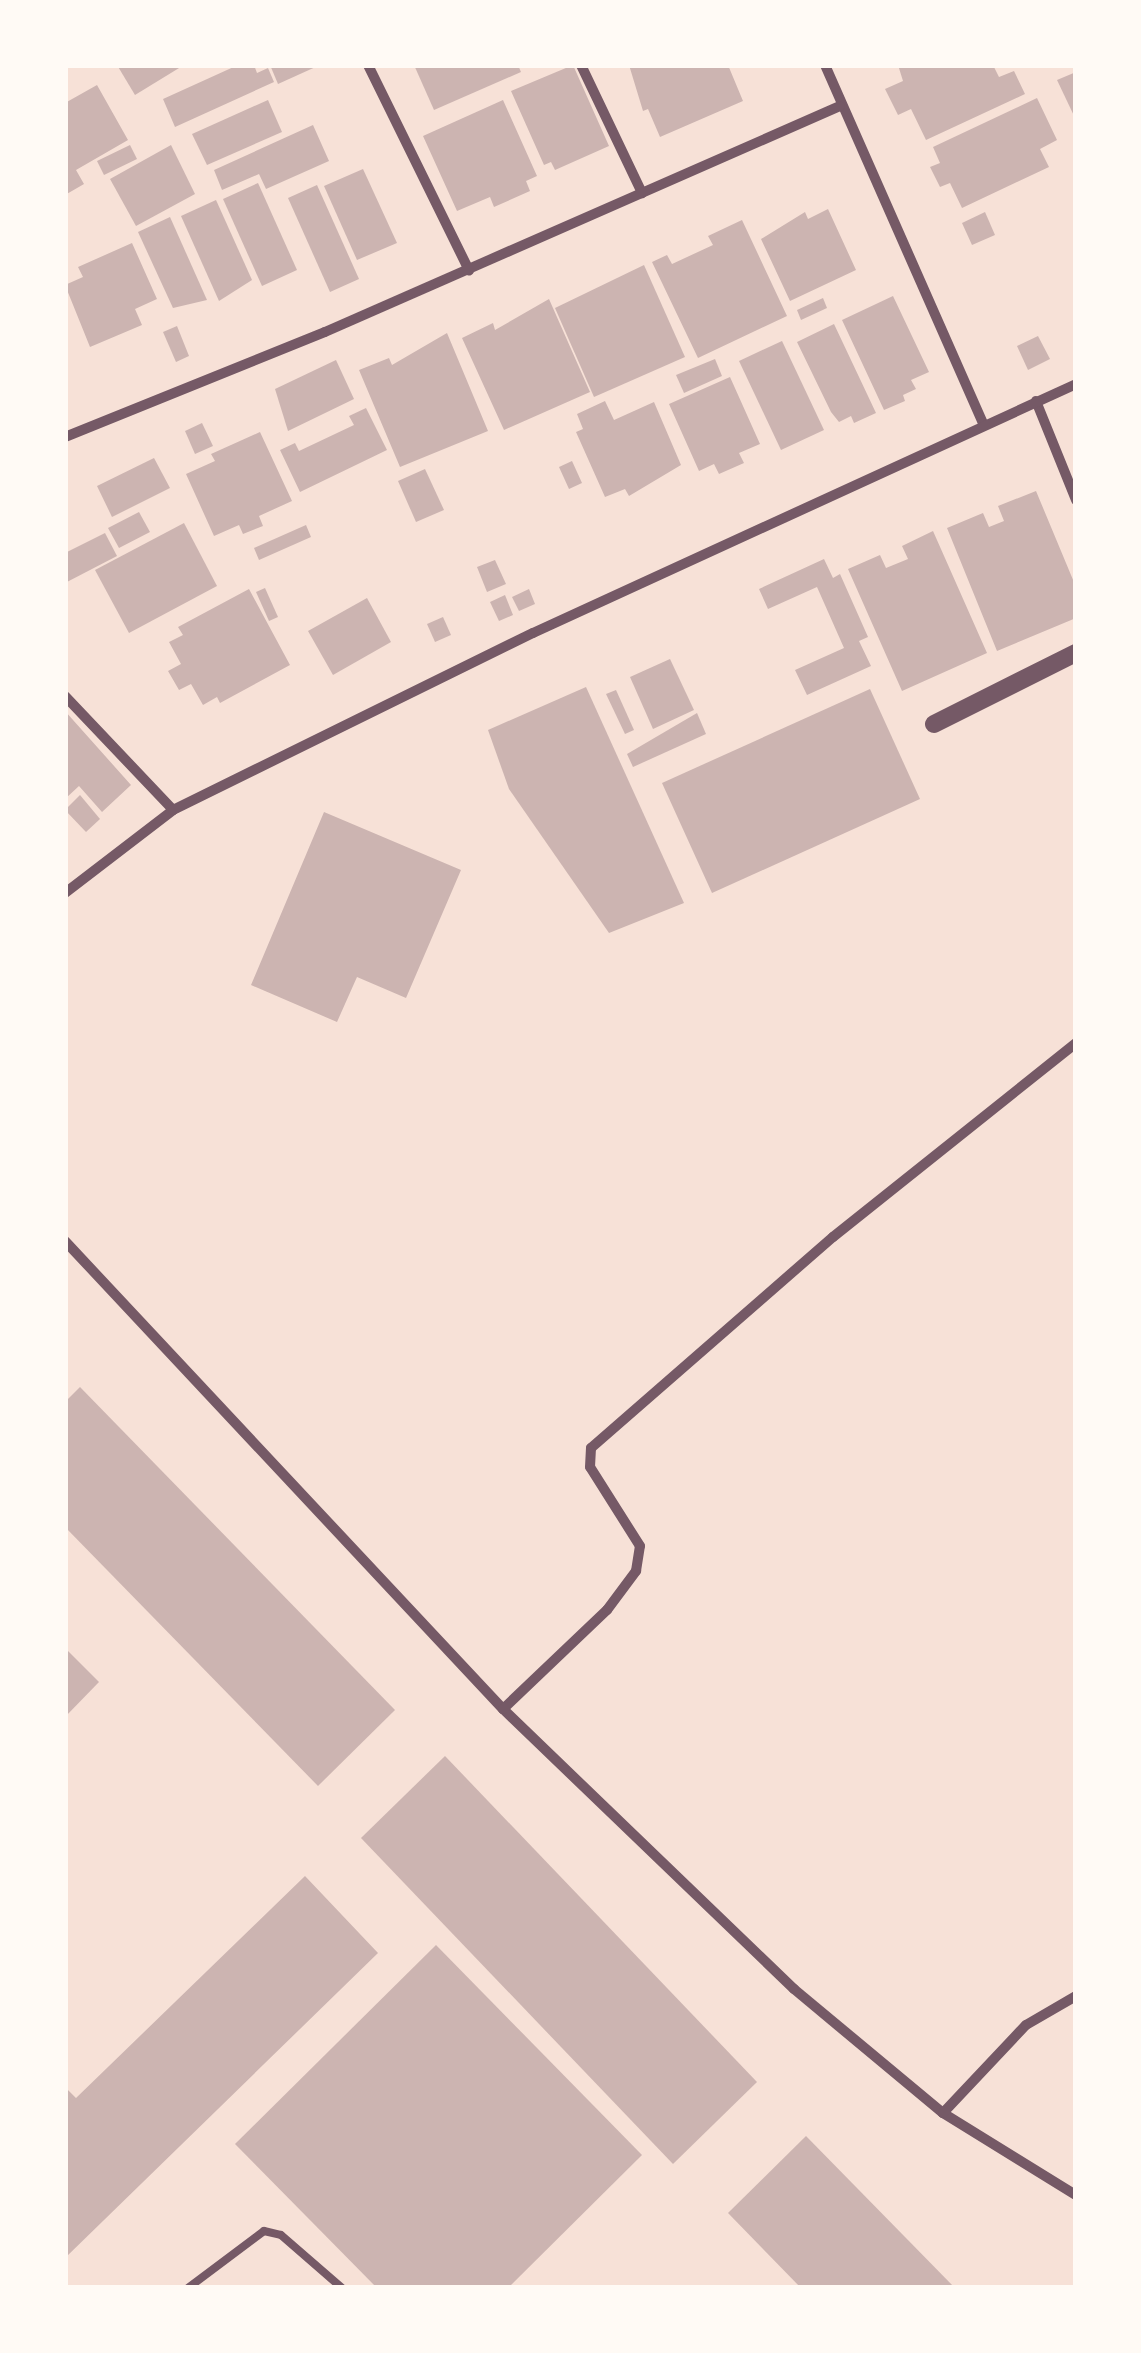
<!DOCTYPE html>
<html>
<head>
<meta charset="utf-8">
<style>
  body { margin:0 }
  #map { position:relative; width:1141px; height:2353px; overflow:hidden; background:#f7e1d7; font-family:"Roboto Condensed",sans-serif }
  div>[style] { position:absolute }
  .building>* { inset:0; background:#ccb4b1 }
  .service>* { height:8px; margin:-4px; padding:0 4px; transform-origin:4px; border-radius:4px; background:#755966 }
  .minor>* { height:10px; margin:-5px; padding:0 5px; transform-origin:5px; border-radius:5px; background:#755966 }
  .tertiary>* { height:18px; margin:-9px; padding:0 9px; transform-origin:9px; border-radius:9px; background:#755966 }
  span { translate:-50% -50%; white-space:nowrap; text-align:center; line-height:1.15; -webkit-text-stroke:8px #fffaf5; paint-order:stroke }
  .frame { position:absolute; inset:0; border:68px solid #fffaf5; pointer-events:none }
</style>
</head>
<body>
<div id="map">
  <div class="building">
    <i style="clip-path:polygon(117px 65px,184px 65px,135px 95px)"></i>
    <i style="clip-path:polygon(238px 65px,254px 65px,257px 73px,268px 68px,274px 82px,175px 127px,163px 99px)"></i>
    <i style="clip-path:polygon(270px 65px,320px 65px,278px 84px)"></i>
    <i style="clip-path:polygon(414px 65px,518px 65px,521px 72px,434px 110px)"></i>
    <i style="clip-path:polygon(573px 65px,609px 146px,555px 170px,551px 162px,544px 165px,511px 91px)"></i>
    <i style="clip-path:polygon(629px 65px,728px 65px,743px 101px,660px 137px,648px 109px,643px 111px)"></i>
    <i style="clip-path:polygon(898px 65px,993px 65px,999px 77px,1014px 71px,1025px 94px,926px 140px,911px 109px,898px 115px,885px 89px,903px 81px)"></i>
    <i style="clip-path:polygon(1076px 72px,1076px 120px,1057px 80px)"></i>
    <i style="clip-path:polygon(97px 85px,128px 140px,76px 170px,84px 184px,65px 195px,65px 103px)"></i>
    <i style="clip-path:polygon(1037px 98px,1057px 140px,1040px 149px,1049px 167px,962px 208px,950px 183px,940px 187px,930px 167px,940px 163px,933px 147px)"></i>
    <i style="clip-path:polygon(268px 100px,282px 132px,207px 165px,192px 134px)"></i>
    <i style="clip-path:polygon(503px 100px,537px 176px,526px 181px,530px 191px,494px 207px,490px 197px,457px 211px,423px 136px)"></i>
    <i style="clip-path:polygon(313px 125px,329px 161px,266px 189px,259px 174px,222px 190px,214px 170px)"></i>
    <i style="clip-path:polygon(130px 145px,137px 159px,104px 175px,97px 161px)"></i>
    <i style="clip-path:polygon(171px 145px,195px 194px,136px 226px,110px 179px)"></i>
    <i style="clip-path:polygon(363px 169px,397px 243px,357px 260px,324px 186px)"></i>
    <i style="clip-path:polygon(258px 183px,297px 270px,262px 286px,223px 199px)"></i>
    <i style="clip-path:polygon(317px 185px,359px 279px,330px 292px,288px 198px)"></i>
    <i style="clip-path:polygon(216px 200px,252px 280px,219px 301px,181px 216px)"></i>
    <i style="clip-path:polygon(828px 209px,856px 270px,790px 301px,761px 239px,805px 212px,808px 219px)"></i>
    <i style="clip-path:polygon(985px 212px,995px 235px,972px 245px,962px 223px)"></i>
    <i style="clip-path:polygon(170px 217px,207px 300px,173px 308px,138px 232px)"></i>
    <i style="clip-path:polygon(742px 220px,787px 316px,698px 358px,652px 262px,667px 255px,672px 264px,713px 245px,708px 236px)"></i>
    <i style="clip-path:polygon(132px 243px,157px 299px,135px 309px,142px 325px,90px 347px,65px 285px,83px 277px,78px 267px)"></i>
    <i style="clip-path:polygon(644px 265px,685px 357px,594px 397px,555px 308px)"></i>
    <i style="clip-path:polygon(893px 296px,929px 372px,911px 380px,916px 389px,903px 395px,905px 401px,884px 410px,842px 320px)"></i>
    <i style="clip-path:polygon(823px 298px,827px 308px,801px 320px,797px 310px)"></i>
    <i style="clip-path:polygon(549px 299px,590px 392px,504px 430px,462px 338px,493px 323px,495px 330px)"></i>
    <i style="clip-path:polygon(834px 324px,876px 413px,854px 423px,851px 416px,839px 422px,831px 412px,797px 342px)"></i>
    <i style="clip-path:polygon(177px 326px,189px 356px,176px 362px,163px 332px)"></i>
    <i style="clip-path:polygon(447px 333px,488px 431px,400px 467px,359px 370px,389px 358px,392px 365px)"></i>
    <i style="clip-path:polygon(1038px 336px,1050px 359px,1028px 370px,1017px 346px)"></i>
    <i style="clip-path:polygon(782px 341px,824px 430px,781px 450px,739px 361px)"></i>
    <i style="clip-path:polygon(715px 359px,722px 376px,684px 393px,676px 375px)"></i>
    <i style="clip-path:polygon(336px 360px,354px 399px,288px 431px,275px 389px)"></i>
    <i style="clip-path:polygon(730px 377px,760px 444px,739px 453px,744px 463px,719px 474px,714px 464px,699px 471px,669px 404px)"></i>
    <i style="clip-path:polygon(605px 401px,614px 420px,654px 402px,681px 465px,629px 496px,625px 489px,605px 497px,576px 432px,583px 429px,577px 414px)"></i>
    <i style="clip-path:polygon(366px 408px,387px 450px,300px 492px,280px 450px,295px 443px,299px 451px,354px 425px,349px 416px)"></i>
    <i style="clip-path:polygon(202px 423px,213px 446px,195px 454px,185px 431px)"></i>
    <i style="clip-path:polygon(260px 432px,292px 501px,259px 516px,263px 526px,243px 534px,239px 525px,214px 536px,186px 474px,215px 461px,211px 454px)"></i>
    <i style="clip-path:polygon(154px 458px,170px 488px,112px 517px,97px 486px)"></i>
    <i style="clip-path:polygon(572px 461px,582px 483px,569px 489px,559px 467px)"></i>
    <i style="clip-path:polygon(425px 469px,444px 510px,416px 522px,398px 481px)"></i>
    <i style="clip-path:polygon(1036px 491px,1076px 587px,1076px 618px,997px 651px,947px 528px,983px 513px,989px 527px,1004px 521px,998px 506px)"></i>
    <i style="clip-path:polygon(139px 512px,150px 532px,119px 548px,108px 528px)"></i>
    <i style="clip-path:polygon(184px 523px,217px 586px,129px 633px,95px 570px)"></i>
    <i style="clip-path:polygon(306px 525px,311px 537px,259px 560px,254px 548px)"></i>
    <i style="clip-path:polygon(933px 531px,987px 653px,902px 691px,848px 569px,880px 555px,886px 568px,908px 559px,902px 546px)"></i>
    <i style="clip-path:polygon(105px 533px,117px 556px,65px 583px,65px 553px)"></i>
    <i style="clip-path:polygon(824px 559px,833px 578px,840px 574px,868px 637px,859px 641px,871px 666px,807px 695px,795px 670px,844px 648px,817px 587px,768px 609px,759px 589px)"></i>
    <i style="clip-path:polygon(495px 560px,506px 584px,487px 592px,477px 567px)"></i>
    <i style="clip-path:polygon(265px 588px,278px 617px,269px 621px,256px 592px)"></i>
    <i style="clip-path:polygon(249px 589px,290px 665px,220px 703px,217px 697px,203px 705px,191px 684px,179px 690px,168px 671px,181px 664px,169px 642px,183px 635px,178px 627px)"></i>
    <i style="clip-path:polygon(529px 589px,535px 604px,519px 611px,512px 597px)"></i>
    <i style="clip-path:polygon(505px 595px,513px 615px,499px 621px,490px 602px)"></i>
    <i style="clip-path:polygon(367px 598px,391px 642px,333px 675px,308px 631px)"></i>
    <i style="clip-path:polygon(443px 617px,451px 635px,435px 642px,427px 624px)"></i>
    <i style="clip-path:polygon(670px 659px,694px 710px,653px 729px,630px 677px)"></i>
    <i style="clip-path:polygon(586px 687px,684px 903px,609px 933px,509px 789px,488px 730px)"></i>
    <i style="clip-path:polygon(870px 689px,920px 799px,712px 893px,662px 783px)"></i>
    <i style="clip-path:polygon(616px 690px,634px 730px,625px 734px,606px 694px)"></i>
    <i style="clip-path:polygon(65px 711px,131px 785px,102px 812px,79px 786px,65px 799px)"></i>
    <i style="clip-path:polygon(697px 713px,706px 734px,633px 767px,627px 754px)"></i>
    <i style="clip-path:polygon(80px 795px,100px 819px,86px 832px,65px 810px)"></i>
    <i style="clip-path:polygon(324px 812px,461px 870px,406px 998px,357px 977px,337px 1022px,251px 985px)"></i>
    <i style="clip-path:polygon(80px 1387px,395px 1710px,318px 1786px,65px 1527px,65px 1402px)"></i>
    <i style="clip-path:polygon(65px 1648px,99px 1682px,65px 1717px)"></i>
    <i style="clip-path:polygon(445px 1756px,757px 2082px,673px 2164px,361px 1838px)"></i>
    <i style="clip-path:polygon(305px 1876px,378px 1953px,65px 2258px,65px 2087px,76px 2098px)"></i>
    <i style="clip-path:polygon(436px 1945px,642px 2155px,508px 2288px,377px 2288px,235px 2144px)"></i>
    <i style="clip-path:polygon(806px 2136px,955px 2288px,801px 2288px,728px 2213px)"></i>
  </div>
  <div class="service">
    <i style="left:188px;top:2288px;width:95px;rotate:-36.9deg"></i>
    <i style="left:264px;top:2231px;width:17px;rotate:13deg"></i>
    <i style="left:281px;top:2235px;width:81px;rotate:41deg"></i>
  </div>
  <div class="minor">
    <i style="left:368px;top:65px;width:229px;rotate:63.8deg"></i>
    <i style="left:581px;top:65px;width:142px;rotate:64.5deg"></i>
    <i style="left:825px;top:65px;width:394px;rotate:66.2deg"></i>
    <i style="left:1036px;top:401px;width:107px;rotate:68deg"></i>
    <i style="left:65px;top:437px;width:280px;rotate:-22deg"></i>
    <i style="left:325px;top:332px;width:562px;rotate:-23.69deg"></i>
    <i style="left:65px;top:696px;width:157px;rotate:46.5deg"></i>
    <i style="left:65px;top:893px;width:136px;rotate:-37.5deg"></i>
    <i style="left:173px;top:810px;width:401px;rotate:-26.2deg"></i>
    <i style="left:533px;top:633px;width:597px;rotate:-24.63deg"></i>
    <i style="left:65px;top:1241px;width:641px;rotate:46.9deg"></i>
    <i style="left:503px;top:1709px;width:404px;rotate:43.9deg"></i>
    <i style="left:794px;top:1989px;width:194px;rotate:39.8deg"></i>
    <i style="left:943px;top:2113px;width:156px;rotate:31.7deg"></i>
    <i style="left:503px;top:1709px;width:144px;rotate:-43.6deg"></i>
    <i style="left:607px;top:1610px;width:49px;rotate:-53.4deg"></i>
    <i style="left:636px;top:1571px;width:25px;rotate:-81deg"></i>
    <i style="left:640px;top:1546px;width:93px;rotate:-122.3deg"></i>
    <i style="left:590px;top:1467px;width:19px;rotate:-87deg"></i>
    <i style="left:591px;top:1448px;width:321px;rotate:-41.1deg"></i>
    <i style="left:833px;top:1237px;width:311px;rotate:-38.6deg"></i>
    <i style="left:943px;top:2113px;width:121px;rotate:-46.7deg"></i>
    <i style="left:1026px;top:2025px;width:58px;rotate:-30.1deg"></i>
  </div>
  <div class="tertiary">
    <i style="left:934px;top:724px;width:159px;rotate:-26.6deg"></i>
  </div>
  <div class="frame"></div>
</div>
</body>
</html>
